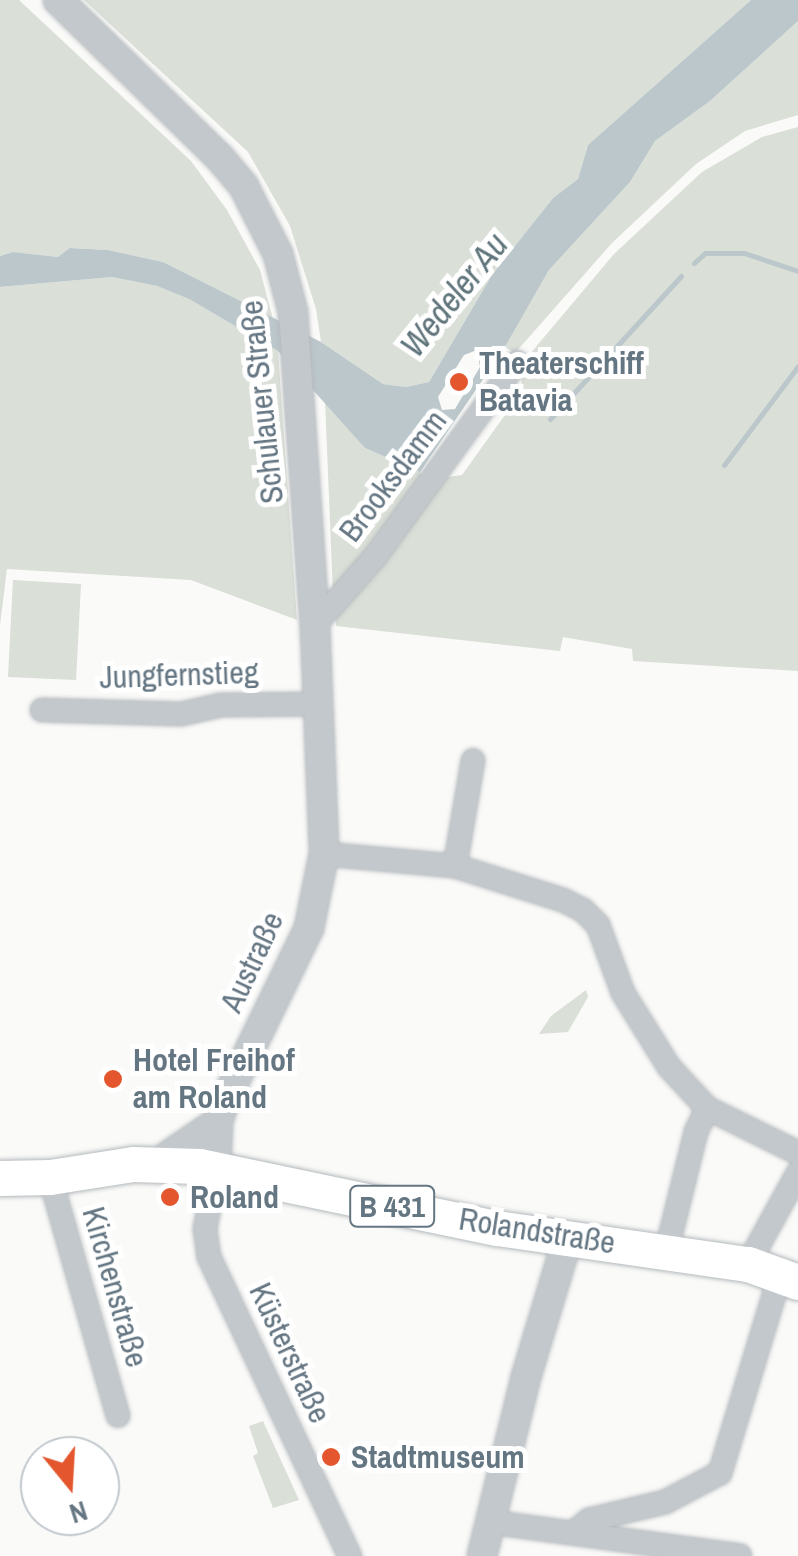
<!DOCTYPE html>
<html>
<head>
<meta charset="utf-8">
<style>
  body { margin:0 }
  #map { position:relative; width:798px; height:1556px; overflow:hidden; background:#fafaf8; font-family:"Archivo Narrow",sans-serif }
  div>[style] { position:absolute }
  .green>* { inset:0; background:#dadfd7 }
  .water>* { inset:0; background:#bbc7cb }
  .stream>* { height:5px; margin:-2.5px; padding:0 2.5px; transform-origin:2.5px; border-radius:2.5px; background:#bbc7cb }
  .roads { filter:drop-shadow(0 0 2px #b5babe) drop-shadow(0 0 2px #b5babe) }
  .minor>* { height:22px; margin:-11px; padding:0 11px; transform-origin:11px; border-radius:11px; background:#c3c8cc }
  .tertiary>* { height:28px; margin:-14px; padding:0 14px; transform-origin:14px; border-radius:14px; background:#c3c8cc }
  .primary>* { height:35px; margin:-17.5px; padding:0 17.5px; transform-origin:17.5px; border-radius:17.5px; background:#fff }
  .dots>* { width:28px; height:28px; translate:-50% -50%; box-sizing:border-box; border:5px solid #fff; border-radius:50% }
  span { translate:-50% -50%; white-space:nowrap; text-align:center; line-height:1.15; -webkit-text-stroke:10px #fff; paint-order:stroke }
  .shield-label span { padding:2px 8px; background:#fff; border:2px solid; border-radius:8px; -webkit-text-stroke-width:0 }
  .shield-label { font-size:30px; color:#657683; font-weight:700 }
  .poi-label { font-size:32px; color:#657683; font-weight:700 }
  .left { translate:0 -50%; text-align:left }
  .street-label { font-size:32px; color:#657683 }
  .water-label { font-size:35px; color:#60757c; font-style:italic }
  .north { position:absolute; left:20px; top:1436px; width:100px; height:100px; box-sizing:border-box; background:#fff; border:2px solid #c1c8cd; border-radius:50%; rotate:162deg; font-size:28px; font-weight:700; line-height:40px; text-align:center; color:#657683 }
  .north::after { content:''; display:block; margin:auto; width:35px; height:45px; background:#e4572e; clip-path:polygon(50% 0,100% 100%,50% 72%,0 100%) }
</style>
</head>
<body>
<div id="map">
  <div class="green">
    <i style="clip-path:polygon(0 0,19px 0,191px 161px,227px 210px,260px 270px,273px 319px,163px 262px,108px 250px,71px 248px,58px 257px,13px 252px,0 256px)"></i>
    <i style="clip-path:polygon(84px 0,751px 0,588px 145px,578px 179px,553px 198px,492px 275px,429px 382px,406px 387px,383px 384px,321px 342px,316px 309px,290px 226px,248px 152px)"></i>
    <i style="clip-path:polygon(798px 21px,798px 115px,745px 131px,696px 164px,612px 243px,515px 353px,505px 347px,549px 270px,630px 182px,655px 141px,710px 101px)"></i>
    <i style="clip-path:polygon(798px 127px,798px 671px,633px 661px,632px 649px,563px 637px,560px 651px,336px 626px,335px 610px,447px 477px,462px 475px,523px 390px,519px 367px,614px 254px,702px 172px,762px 137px)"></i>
    <i style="clip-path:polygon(112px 277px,157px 286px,189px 299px,278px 351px,297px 620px,191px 580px,7px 569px,0 625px,0 287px)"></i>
    <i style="clip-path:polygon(325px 400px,365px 448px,420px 472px,424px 482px,333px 595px)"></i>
    <i style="clip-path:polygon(13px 580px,81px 584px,76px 680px,8px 677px)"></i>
    <i style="clip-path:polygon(586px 990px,588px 997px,568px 1032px,539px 1034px,551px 1016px)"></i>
    <i style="clip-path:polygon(263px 1421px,299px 1500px,273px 1508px,253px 1456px,258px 1453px,249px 1426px)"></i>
  </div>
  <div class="water">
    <i style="clip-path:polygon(evenodd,751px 0,798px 0,798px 21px,710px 101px,655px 141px,630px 182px,549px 270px,505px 347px,420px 472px,365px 448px,278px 351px,189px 299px,157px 286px,112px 277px,0 287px,0 256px,13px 252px,58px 257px,70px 248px,108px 250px,163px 262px,321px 342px,383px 384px,406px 387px,429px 382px,492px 275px,553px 198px,578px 179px,588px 145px,751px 0,477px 350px,480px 367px,455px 409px,442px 410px,438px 397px,464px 355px,477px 350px)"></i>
  </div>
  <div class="stream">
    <i style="left:694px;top:263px;width:15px;rotate:-42deg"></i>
    <i style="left:705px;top:253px;width:39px"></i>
    <i style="left:744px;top:253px;width:57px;rotate:18.4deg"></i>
    <i style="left:550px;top:419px;width:194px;rotate:-47.5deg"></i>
    <i style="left:724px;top:465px;width:124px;rotate:-53.2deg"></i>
  </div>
  <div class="roads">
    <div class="minor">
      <i style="left:315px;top:625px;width:91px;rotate:-48.6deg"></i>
      <i style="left:375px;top:557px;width:241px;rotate:-53.9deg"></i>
      <i style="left:42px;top:710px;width:139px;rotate:1.6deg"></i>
      <i style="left:181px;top:714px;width:41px;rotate:-12.7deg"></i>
      <i style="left:221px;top:705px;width:98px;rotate:-0.6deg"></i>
      <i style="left:324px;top:854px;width:132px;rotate:5.2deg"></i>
      <i style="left:455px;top:866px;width:113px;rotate:17.5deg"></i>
      <i style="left:563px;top:900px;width:22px;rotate:27deg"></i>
      <i style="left:583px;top:910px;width:21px;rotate:45deg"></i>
      <i style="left:598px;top:925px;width:72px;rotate:69.8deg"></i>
      <i style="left:623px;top:993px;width:87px;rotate:58.1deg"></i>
      <i style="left:669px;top:1067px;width:56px;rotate:47.2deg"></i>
      <i style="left:707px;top:1108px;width:102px;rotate:26.3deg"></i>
      <i style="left:455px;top:866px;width:107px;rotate:-80.3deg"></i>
      <i style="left:216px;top:1169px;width:61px;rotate:100.4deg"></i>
      <i style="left:205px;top:1229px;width:28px;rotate:82deg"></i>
      <i style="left:209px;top:1257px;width:331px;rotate:64.8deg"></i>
      <i style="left:50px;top:1177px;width:248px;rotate:74.1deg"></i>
      <i style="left:667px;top:1249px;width:121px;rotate:-76.1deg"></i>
      <i style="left:696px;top:1132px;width:26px;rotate:-65deg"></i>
      <i style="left:748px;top:1264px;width:104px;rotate:-61.2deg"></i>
      <i style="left:490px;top:1522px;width:252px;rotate:7.7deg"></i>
      <i style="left:573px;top:1533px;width:21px;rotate:-39deg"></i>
      <i style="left:589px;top:1520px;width:78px;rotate:-13.3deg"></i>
      <i style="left:665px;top:1502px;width:62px;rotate:-27.8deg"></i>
      <i style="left:720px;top:1473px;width:206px;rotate:-73.1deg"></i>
    </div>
    <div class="tertiary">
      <i style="left:58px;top:0;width:226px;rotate:44.3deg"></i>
      <i style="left:220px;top:158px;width:38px;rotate:50deg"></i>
      <i style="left:244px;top:187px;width:75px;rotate:63.1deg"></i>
      <i style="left:278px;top:254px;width:60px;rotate:75.5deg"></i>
      <i style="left:293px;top:312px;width:314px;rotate:86deg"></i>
      <i style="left:315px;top:625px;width:229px;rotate:87.7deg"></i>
      <i style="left:324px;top:854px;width:76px;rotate:101.5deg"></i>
      <i style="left:309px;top:928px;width:195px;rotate:115.9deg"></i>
      <i style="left:224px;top:1103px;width:20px;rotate:108deg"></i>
      <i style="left:218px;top:1122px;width:47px;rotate:92.4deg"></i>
      <i style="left:156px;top:1164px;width:75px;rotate:-34.1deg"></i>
      <i style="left:482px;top:1556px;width:184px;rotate:-76.2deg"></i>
      <i style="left:526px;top:1377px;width:142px;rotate:-73.2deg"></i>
    </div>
    <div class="primary">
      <i style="left:0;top:1178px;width:50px;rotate:-1.1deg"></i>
      <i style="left:50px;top:1177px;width:84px;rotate:-8.9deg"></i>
      <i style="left:133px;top:1164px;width:66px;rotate:1.7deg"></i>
      <i style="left:199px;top:1166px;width:304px;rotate:11.8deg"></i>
      <i style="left:497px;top:1228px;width:254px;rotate:8.2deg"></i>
      <i style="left:748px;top:1264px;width:53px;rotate:19.8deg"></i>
    </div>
  </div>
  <div class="dots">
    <i style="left:459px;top:382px;background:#e4572e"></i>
    <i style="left:113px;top:1079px;background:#e4572e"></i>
    <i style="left:170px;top:1197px;background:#e4572e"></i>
    <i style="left:331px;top:1457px;background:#e4572e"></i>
  </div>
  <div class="shield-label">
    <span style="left:392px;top:1206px">B 431</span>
  </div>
  <div class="poi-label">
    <span class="left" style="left:479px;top:382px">Theaterschiff<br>Batavia</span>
    <span class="left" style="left:133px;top:1079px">Hotel Freihof<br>am Roland</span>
    <span class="left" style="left:190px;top:1197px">Roland</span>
    <span class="left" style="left:351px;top:1457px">Stadtmuseum</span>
  </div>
  <div class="street-label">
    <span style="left:262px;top:402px;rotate:-96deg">Schulauer Straße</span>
    <span style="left:393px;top:476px;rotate:-53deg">Brooksdamm</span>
    <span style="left:179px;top:675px;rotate:-2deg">Jungfernstieg</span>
    <span style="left:252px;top:962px;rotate:-65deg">Austraße</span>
    <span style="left:537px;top:1231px;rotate:9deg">Rolandstraße</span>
    <span style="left:115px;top:1287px;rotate:74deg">Kirchenstraße</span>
    <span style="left:290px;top:1353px;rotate:65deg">Küsterstraße</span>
  </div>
  <div class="water-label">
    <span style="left:454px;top:295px;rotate:-51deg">Wedeler Au</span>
  </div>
  <div class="north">N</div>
</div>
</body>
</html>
